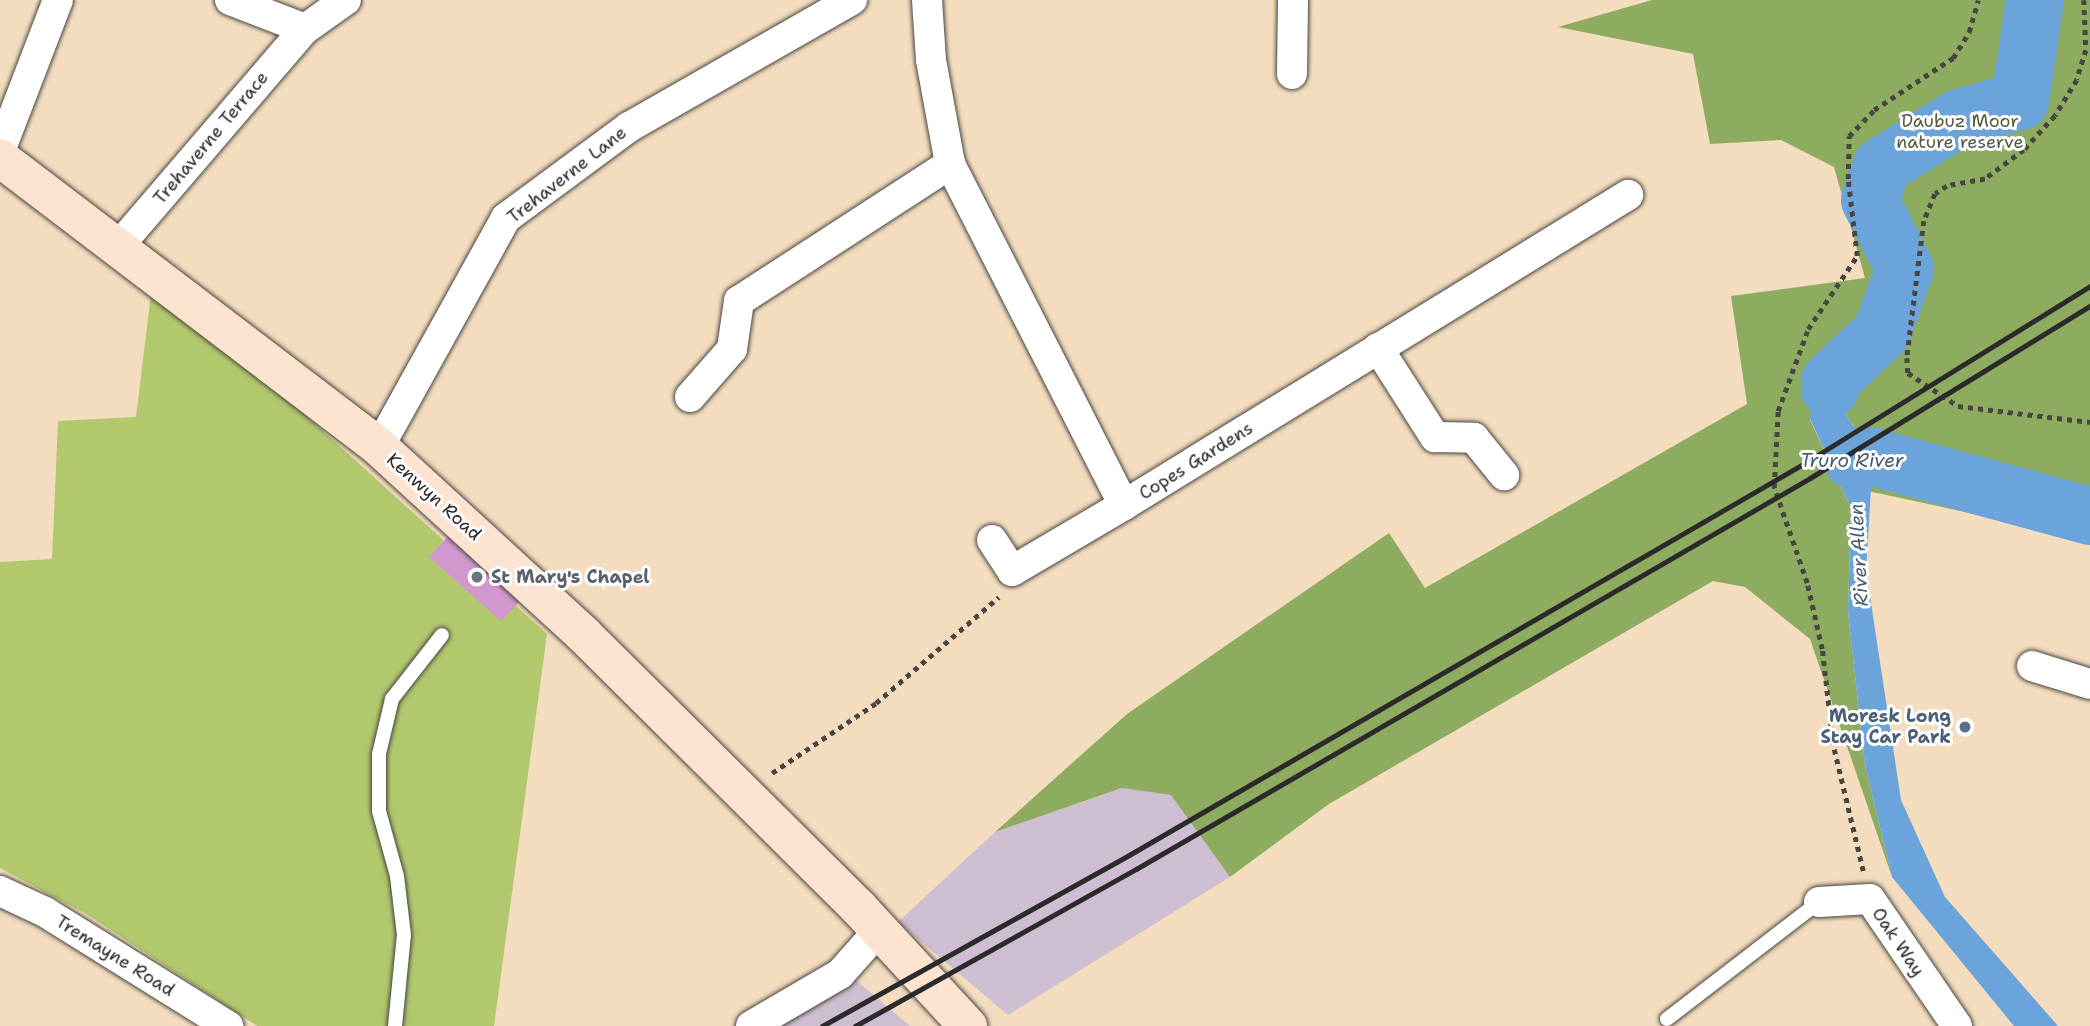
<!DOCTYPE html>
<html>
<head>
<meta charset="utf-8">
<style>
  body { margin:0 }
  #map { position:relative; width:2090px; height:1026px; overflow:hidden; background:#f4ddbf; font-family:"Shantell Sans",sans-serif }
  div>[style] { position:absolute }
  .industrial>* { inset:0; background:#cebed1 }
  .green>* { inset:0; background:#b2c86d }
  .forest>* { inset:0; background:#8dac60 }
  .water>* { inset:0; background:#6aa4da }
  .river>* { height:58px; margin:-29px; padding:0 29px; transform-origin:29px; border-radius:29px; background:#6aa4da }
  .building>* { inset:0; background:#d198ce }
  .path>* { height:4.5px; margin-top:-2.25px; transform-origin:0; background:repeating-linear-gradient(90deg,#494641 0 5px,transparent 0 10px) }
  .roads { filter:drop-shadow(0 0 2px #494641) drop-shadow(0 0 2px #494641) }
  .lane>* { height:14px; margin:-7px; padding:0 7px; transform-origin:7px; border-radius:7px; background:#fff }
  .street>* { height:30px; margin:-15px; padding:0 15px; transform-origin:15px; border-radius:15px; background:#fff }
  .secondary>* { height:38px; margin:-19px; padding:0 19px; transform-origin:19px; border-radius:19px; background:#fde4d1 }
  .rail>* { height:5px; margin:-2.5px; padding:0 2.5px; transform-origin:2.5px; border-radius:2.5px; background:#2b2b2b }
  .dots>* { width:19px; height:19px; translate:-50% -50%; box-sizing:border-box; border:4px solid #fff; border-radius:50% }
  span { translate:-50% -50%; white-space:nowrap; text-align:center; line-height:1.15; -webkit-text-stroke:6px #fff; paint-order:stroke }
  .park-label { font-size:18px; color:#545a3f }
  .street-label { font-size:18px; color:#2b2b2b }
  .worship-label { font-size:18px; color:#5b616d; font-weight:700 }
  .left { translate:0 -50%; text-align:left }
  .service-label { font-size:18px; color:#4e5e75; font-weight:700 }
  .right { translate:-100% -50%; text-align:right }
  .water-label { font-size:19px; color:#445b71; font-style:italic }
</style>
</head>
<body>
<div id="map">
  <div class="industrial">
    <i style="clip-path:polygon(1123px 788px,1172px 795px,1230px 877px,1008px 1015px,898px 922px,995px 832px)"></i>
    <i style="clip-path:polygon(852px 977px,910px 1026px,767px 1026px)"></i>
  </div>
  <div class="green">
    <i style="clip-path:polygon(153px 277px,547px 634px,494px 1026px,257px 1026px,88px 915px,0 868px,0 562px,52px 559px,58px 421px,136px 417px)"></i>
  </div>
  <div class="forest">
    <i style="clip-path:polygon(1652px 0,2090px 0,2090px 539px,1868px 491px,1873px 457px,1840px 405px,1853px 375px,1879px 356px,1882px 333px,1810px 420px,1851px 508px,1848px 612px,1865px 765px,1892px 877px,1810px 639px,1745px 587px,1713px 581px,1329px 804px,1230px 877px,1171px 795px,1122px 788px,995px 832px,1127px 714px,1389px 533px,1425px 588px,1747px 404px,1731px 296px,1865px 278px,1834px 167px,1781px 140px,1710px 144px,1693px 54px,1558px 27px)"></i>
  </div>
  <div class="water">
    <i style="clip-path:polygon(1882px 332px,1879px 356px,1853px 375px,1840px 405px,1873px 457px,1866px 570px,1901px 800px,1945px 897px,2058px 1026px,2014px 1026px,1892px 877px,1865px 765px,1848px 612px,1851px 508px,1810px 419px,1815px 373px)"></i>
  </div>
  <div class="river">
    <i style="left:1830px;top:389px;width:8px;rotate:-90deg"></i>
    <i style="left:1830px;top:381px;width:71px;rotate:-43.3deg"></i>
    <i style="left:1882px;top:332px;width:67px;rotate:-69.9deg"></i>
    <i style="left:1905px;top:269px;width:77px;rotate:-116.9deg"></i>
    <i style="left:1870px;top:200px;width:36px;rotate:-71deg"></i>
    <i style="left:1882px;top:166px;width:91px;rotate:-31.9deg"></i>
    <i style="left:1959px;top:118px;width:63px;rotate:-15.6deg"></i>
    <i style="left:2020px;top:101px;width:102px;rotate:-81.6deg"></i>
    <i style="left:1853px;top:460px;width:20px;rotate:-9deg"></i>
    <i style="left:1873px;top:457px;width:225px;rotate:15.2deg"></i>
  </div>
  <div class="building">
    <i style="clip-path:polygon(452px 532px,524px 597px,501px 621px,429px 557px)"></i>
  </div>
  <div class="path">
    <i style="left:2084px;top:0;width:50px;rotate:87.7deg"></i>
    <i style="left:2086px;top:50px;width:31px;rotate:107deg"></i>
    <i style="left:2077px;top:80px;width:42px;rotate:121.4deg"></i>
    <i style="left:2055px;top:116px;width:46px;rotate:132.4deg"></i>
    <i style="left:2024px;top:150px;width:49px;rotate:143.4deg"></i>
    <i style="left:1985px;top:179px;width:39px;rotate:170deg"></i>
    <i style="left:1947px;top:186px;width:14px;rotate:146deg"></i>
    <i style="left:1935px;top:194px;width:29px;rotate:112deg"></i>
    <i style="left:1924px;top:221px;width:138px;rotate:97.1deg"></i>
    <i style="left:1907px;top:358px;width:15px;rotate:86deg"></i>
    <i style="left:1908px;top:373px;width:60px;rotate:33.4deg"></i>
    <i style="left:1958px;top:406px;width:133px;rotate:6.9deg"></i>
    <i style="left:772px;top:773px;width:125px;rotate:-33.9deg"></i>
    <i style="left:876px;top:703px;width:162px;rotate:-40.8deg"></i>
    <i style="left:1863px;top:871px;width:130px;rotate:-103.4deg"></i>
    <i style="left:1833px;top:745px;width:97px;rotate:-96.5deg"></i>
    <i style="left:1822px;top:649px;width:68px;rotate:-102.8deg"></i>
    <i style="left:1807px;top:583px;width:102px;rotate:-109deg"></i>
    <i style="left:1774px;top:487px;width:76px;rotate:-87deg"></i>
    <i style="left:1778px;top:411px;width:87px;rotate:-69.9deg"></i>
    <i style="left:1808px;top:329px;width:88px;rotate:-56.1deg"></i>
    <i style="left:1857px;top:256px;width:78px;rotate:-96.7deg"></i>
    <i style="left:1848px;top:179px;width:43px;rotate:-88.7deg"></i>
    <i style="left:1849px;top:136px;width:36px;rotate:-46deg"></i>
    <i style="left:1874px;top:110px;width:95px;rotate:-33.4deg"></i>
    <i style="left:1953px;top:58px;width:31px;rotate:-58deg"></i>
    <i style="left:1969px;top:32px;width:33px;rotate:-74deg"></i>
  </div>
  <div class="roads">
    <div class="lane">
      <i style="left:1667px;top:1019px;width:192px;rotate:-37.6deg"></i>
      <i style="left:395px;top:1026px;width:91px;rotate:-84.4deg"></i>
      <i style="left:404px;top:935px;width:59px;rotate:-96.8deg"></i>
      <i style="left:397px;top:876px;width:67px;rotate:-105.5deg"></i>
      <i style="left:379px;top:811px;width:57px;rotate:-90deg"></i>
      <i style="left:379px;top:754px;width:57px;rotate:-76.7deg"></i>
      <i style="left:392px;top:699px;width:81px;rotate:-52deg"></i>
    </div>
    <div class="street">
      <i style="left:230px;top:0;width:80px;rotate:21.1deg"></i>
      <i style="left:927px;top:0;width:60px;rotate:86.2deg"></i>
      <i style="left:931px;top:60px;width:106px;rotate:79.6deg"></i>
      <i style="left:950px;top:164px;width:383px;rotate:63deg"></i>
      <i style="left:1124px;top:505px;width:592px;rotate:-31.59deg"></i>
      <i style="left:1292px;top:74px;width:74px;rotate:-89.2deg"></i>
      <i style="left:0;top:151px;width:162px;rotate:-69deg"></i>
      <i style="left:117px;top:248px;width:289px;rotate:-49.4deg"></i>
      <i style="left:305px;top:29px;width:50px;rotate:-35.3deg"></i>
      <i style="left:1378px;top:348px;width:106px;rotate:57.4deg"></i>
      <i style="left:1435px;top:437px;width:39px;rotate:1deg"></i>
      <i style="left:1474px;top:438px;width:48px;rotate:51deg"></i>
      <i style="left:690px;top:397px;width:64px;rotate:-48.8deg"></i>
      <i style="left:732px;top:349px;width:49px;rotate:-81.7deg"></i>
      <i style="left:739px;top:301px;width:252px;rotate:-33deg"></i>
      <i style="left:379px;top:447px;width:262px;rotate:-61deg"></i>
      <i style="left:506px;top:218px;width:153px;rotate:-36.5deg"></i>
      <i style="left:629px;top:127px;width:257px;rotate:-29.7deg"></i>
      <i style="left:992px;top:540px;width:37px;rotate:57deg"></i>
      <i style="left:1012px;top:571px;width:130px;rotate:-30.5deg"></i>
      <i style="left:2032px;top:666px;width:61px;rotate:17.2deg"></i>
      <i style="left:0;top:891px;width:50px;rotate:25deg"></i>
      <i style="left:45px;top:912px;width:216px;rotate:31.9deg"></i>
      <i style="left:1819px;top:902px;width:51px;rotate:-3.4deg"></i>
      <i style="left:1870px;top:899px;width:154px;rotate:55.6deg"></i>
      <i style="left:751px;top:1026px;width:103px;rotate:-30.3deg"></i>
      <i style="left:840px;top:974px;width:59px;rotate:-48.4deg"></i>
    </div>
    <div class="secondary">
      <i style="left:0;top:158px;width:477px;rotate:37.3deg"></i>
      <i style="left:379px;top:447px;width:277px;rotate:42.5deg"></i>
      <i style="left:583px;top:634px;width:389px;rotate:44.8deg"></i>
      <i style="left:859px;top:908px;width:161px;rotate:47.3deg"></i>
    </div>
  </div>
  <div class="rail">
    <i style="left:822px;top:1026px;width:351px;rotate:-29.1deg"></i>
    <i style="left:1129px;top:855px;width:779px;rotate:-30.12deg"></i>
    <i style="left:1803px;top:464px;width:338px;rotate:-31.8deg"></i>
    <i style="left:855px;top:1026px;width:322px;rotate:-29.2deg"></i>
    <i style="left:1136px;top:869px;width:779px;rotate:-30.12deg"></i>
    <i style="left:1810px;top:478px;width:329px;rotate:-31.6deg"></i>
  </div>
  <div class="dots">
    <i style="left:477px;top:577px;background:#6b7280"></i>
    <i style="left:1965px;top:727px;background:#5c6f8a"></i>
  </div>
  <div class="park-label">
    <span style="left:1960px;top:132px">Daubuz Moor<br>nature reserve</span>
  </div>
  <div class="street-label">
    <span style="left:211px;top:138px;rotate:-50deg">Trehaverne Terrace</span>
    <span style="left:567px;top:175px;rotate:-38deg">Trehaverne Lane</span>
    <span style="left:1196px;top:461px;rotate:-32deg">Copes Gardens</span>
    <span style="left:434px;top:497px;rotate:42deg">Kenwyn Road</span>
    <span style="left:1898px;top:942px;rotate:56deg">Oak Way</span>
    <span style="left:115px;top:956px;rotate:32deg">Tremayne Road</span>
  </div>
  <div class="worship-label">
    <span class="left" style="left:491px;top:577px">St Mary's Chapel</span>
  </div>
  <div class="service-label">
    <span class="right" style="left:1951px;top:727px">Moresk Long<br>Stay Car Park</span>
  </div>
  <div class="water-label">
    <span style="left:1852px;top:461px">Truro River</span>
    <span style="left:1859px;top:555px;rotate:-93deg">River Allen</span>
  </div>
</div>
</body>
</html>
